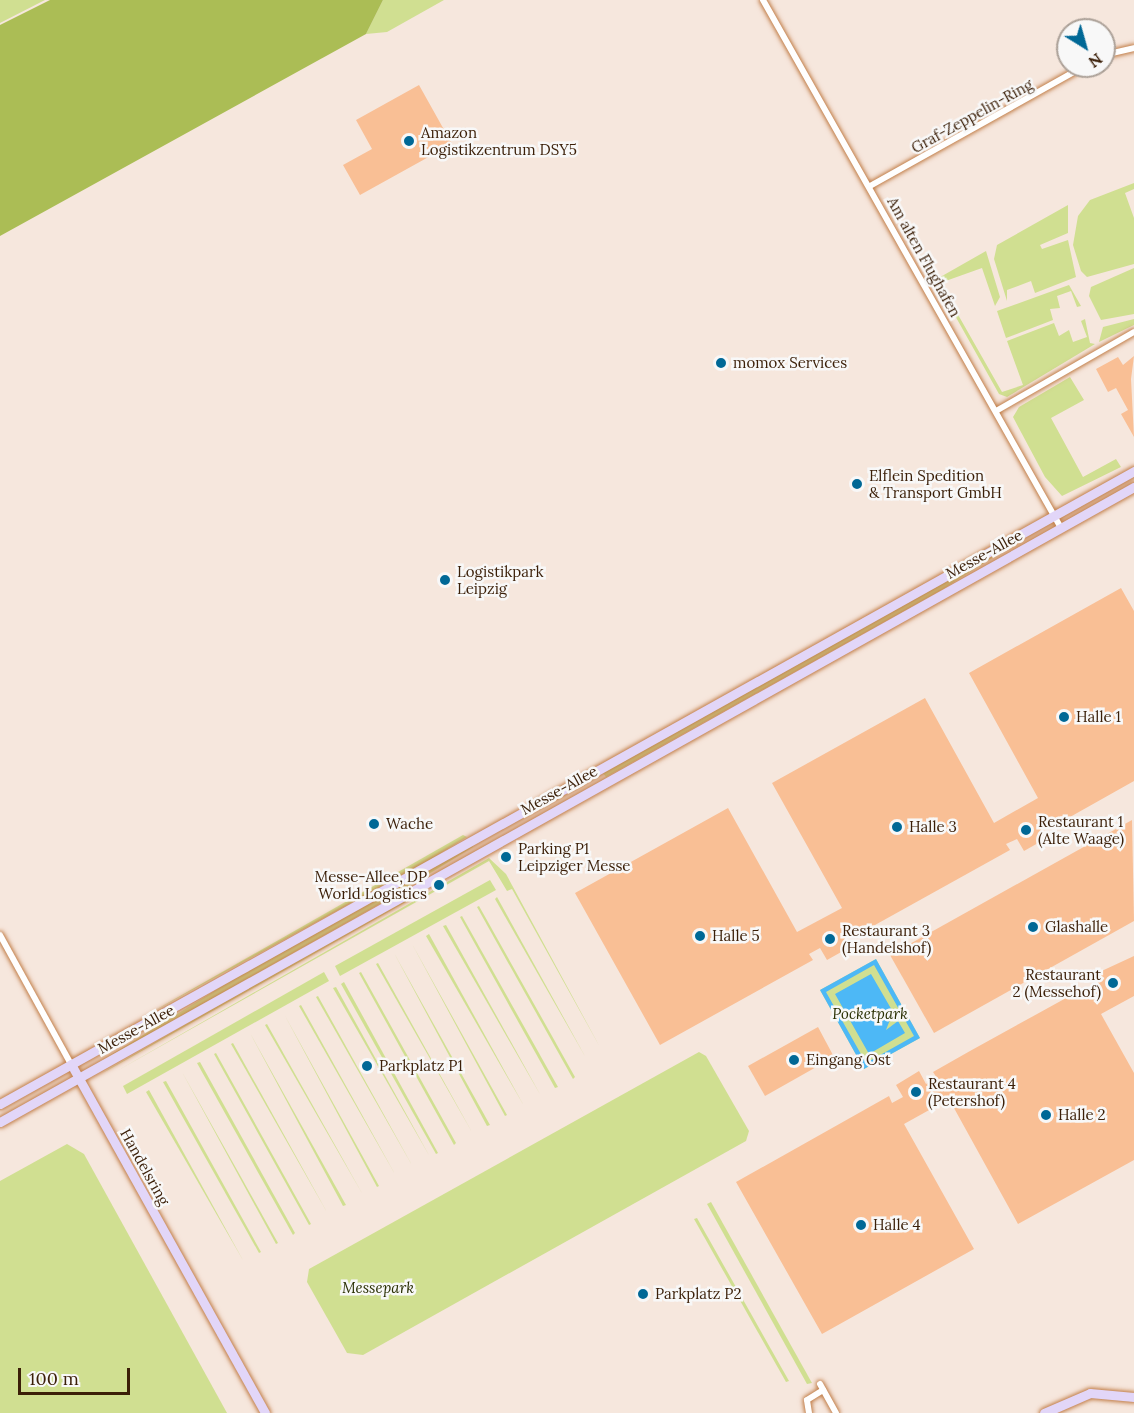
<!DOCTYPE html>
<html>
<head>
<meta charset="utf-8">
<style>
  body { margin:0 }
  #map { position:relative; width:1134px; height:1413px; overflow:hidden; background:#f6e7dd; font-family:Lora,serif }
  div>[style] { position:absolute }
  .green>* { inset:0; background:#d0df91 }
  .forest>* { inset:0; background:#abbd55 }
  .water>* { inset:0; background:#4db8f6 }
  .building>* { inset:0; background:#f9bf95 }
  .roads { filter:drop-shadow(0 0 2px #c27f4a) drop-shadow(0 0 2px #c27f4a) }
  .minor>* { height:6px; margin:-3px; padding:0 3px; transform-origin:3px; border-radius:3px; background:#fff }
  .secondary>* { height:9px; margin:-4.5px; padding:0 4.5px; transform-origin:4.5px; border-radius:4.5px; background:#e2d6f8 }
  .dots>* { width:16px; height:16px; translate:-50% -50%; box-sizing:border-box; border:3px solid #f8f8f8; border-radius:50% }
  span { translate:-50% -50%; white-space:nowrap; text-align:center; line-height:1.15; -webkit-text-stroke:5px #f8f8f8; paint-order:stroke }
  .street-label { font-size:15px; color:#3b1f08 }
  .poi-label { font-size:15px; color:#3b1f08 }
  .left { translate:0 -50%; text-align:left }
  .right { translate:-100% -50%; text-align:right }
  .park-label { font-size:15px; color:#292f02; font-style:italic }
  .north { position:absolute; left:1056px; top:18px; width:60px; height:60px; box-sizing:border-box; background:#f8f8f8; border:2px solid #aca198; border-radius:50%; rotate:143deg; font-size:16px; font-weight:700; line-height:24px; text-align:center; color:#3b1f08 }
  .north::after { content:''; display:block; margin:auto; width:21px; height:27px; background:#006896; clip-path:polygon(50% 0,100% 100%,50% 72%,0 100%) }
  .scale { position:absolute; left:18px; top:1368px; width:112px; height:27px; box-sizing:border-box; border:3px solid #3b1f08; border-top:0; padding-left:8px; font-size:18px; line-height:21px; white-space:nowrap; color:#3b1f08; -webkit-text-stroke:4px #f8f8f8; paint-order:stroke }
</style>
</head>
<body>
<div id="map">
  <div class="green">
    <i style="clip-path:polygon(0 0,45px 0,0 23px)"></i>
    <i style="clip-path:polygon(383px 0,444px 0,387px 32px,366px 34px)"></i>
    <i style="clip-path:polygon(1134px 183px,1134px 189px,1125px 193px,1134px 218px,1134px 264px,1087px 277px,1081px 271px,1073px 245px,1078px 216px,1090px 200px)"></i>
    <i style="clip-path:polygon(1068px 205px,1068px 233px,1040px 245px,1042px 249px,1068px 240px,1076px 277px,1035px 293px,1031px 281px,1007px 290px,1007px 301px,994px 259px,997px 245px)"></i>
    <i style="clip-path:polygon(986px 251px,1000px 297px,995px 306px,982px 268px,940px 283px,1002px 392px,1023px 385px,1007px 341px,1054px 323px,1059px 336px,1069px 330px,1073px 342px,1087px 337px,1081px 321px,1085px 319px,1090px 343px,1095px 344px,1007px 397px,999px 394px,935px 280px)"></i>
    <i style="clip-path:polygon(1134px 268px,1134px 314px,1101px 320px,1089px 296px,1091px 287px)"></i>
    <i style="clip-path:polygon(1069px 285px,1081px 306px,1077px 307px,1071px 291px,1057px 296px,1060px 308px,1050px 309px,1053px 320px,1006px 338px,997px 311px)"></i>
    <i style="clip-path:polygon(1134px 319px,1134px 325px,1099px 342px,1103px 327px)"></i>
    <i style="clip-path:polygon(1070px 377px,1084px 400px,1051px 418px,1083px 477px,1116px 459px,1121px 467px,1062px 496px,1045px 477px,1013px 417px,1019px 407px)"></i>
    <i style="clip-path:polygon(1033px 532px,943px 589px,606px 777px,603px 773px)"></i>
    <i style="clip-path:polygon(463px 835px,467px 837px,431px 859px,145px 1016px)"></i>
    <i style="clip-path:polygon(471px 843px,473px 847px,383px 902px,93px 1066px,237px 977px)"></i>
    <i style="clip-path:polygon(489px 858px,506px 874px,601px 1049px,512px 889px,507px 891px,489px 861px,115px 1072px)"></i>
    <i style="clip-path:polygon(490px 880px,496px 890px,340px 976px,335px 966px)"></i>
    <i style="clip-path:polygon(420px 894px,108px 1070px,102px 1073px,383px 910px)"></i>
    <i style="clip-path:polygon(497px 897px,586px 1058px,495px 899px)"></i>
    <i style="clip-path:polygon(479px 906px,575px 1077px,573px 1079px,477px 907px)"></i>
    <i style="clip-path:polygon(462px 916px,558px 1087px,555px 1088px,460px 917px)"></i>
    <i style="clip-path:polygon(446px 925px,541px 1096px,443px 926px)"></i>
    <i style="clip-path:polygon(429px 934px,524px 1106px,426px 936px)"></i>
    <i style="clip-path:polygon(412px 944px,507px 1115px,505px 1116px)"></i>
    <i style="clip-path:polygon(394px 953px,490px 1125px,487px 1126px)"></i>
    <i style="clip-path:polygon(876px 959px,920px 1038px,864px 1069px,820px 990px)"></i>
    <i style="clip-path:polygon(378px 963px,473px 1134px,376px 964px)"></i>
    <i style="clip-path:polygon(324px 972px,329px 981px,127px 1094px,123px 1086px)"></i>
    <i style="clip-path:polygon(361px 972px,456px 1143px,454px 1145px,359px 973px)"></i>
    <i style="clip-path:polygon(344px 982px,438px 1153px,436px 1154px,341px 984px)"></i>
    <i style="clip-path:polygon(336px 987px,430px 1157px,333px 988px)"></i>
    <i style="clip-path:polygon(318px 996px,413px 1167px,316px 997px)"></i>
    <i style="clip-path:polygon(301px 1005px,396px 1176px,299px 1006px)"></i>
    <i style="clip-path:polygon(284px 1014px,379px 1186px,377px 1187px)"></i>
    <i style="clip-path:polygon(267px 1024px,363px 1195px,265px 1025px)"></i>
    <i style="clip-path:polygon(250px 1033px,346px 1205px,343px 1206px)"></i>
    <i style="clip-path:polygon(233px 1043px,328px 1214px,231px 1044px)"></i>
    <i style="clip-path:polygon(699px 1052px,706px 1056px,749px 1131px,746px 1141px,363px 1355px,347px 1353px,307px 1282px,309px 1269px)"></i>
    <i style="clip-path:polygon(216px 1053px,311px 1224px,309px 1225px,214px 1054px)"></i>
    <i style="clip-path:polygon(200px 1062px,295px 1233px,293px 1235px,197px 1063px)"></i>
    <i style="clip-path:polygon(182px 1072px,278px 1243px,276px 1244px)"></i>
    <i style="clip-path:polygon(166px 1081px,261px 1252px,259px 1253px,163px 1082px)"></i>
    <i style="clip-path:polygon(149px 1090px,244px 1262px,146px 1092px)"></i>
    <i style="clip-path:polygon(67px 1144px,84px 1154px,227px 1413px,0 1413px,0 1181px)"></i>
    <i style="clip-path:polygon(711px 1202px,812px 1383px,807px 1384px,707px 1204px)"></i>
    <i style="clip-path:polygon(697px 1218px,789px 1381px,786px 1382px,694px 1219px)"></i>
  </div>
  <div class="forest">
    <i style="clip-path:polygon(50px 0,383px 0,366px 34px,0 236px,0 25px)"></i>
  </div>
  <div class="water">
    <i style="clip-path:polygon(evenodd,876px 959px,920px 1038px,864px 1069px,820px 990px,876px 959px,874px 965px,914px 1036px,866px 1063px,826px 992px,874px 965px)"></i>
    <i style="clip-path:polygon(871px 974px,893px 1012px,886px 1030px,898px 1021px,905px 1033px,869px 1054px,835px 994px)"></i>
  </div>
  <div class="building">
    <i style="clip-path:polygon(419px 85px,452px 144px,360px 195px,343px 165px,372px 149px,356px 120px)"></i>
    <i style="clip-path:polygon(1134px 356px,1131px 379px,1134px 437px,1121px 414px,1128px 410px,1116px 388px,1108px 392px,1096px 369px,1118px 357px,1123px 365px)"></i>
    <i style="clip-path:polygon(1121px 588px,1134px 611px,1134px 781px,1054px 826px,1050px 820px,1040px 825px,1047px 838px,1024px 851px,1017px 839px,1006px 844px,1010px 850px,857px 935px,854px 929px,843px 935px,850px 947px,843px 951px,827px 960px,820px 948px,809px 954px,813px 960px,660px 1045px,575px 893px,728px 808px,797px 932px,842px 908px,772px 783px,925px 698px,994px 823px,1038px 798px,969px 673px)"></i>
    <i style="clip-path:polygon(1132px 820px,1134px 921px,934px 1033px,890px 955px)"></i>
    <i style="clip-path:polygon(1134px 956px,1134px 996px,1101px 1014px,1134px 1073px,1134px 1160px,1018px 1224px,949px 1099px,904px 1124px,974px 1249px,822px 1334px,736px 1182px,889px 1096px,892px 1103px,903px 1097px,896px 1085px,919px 1071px,926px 1084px,937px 1078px,933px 1072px,970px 1051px,1086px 987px,1089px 993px,1100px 987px,1093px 975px)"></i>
    <i style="clip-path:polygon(818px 1027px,834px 1057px,765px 1096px,748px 1066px)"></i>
  </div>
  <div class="roads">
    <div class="minor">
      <i style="left:763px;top:0;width:606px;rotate:60.56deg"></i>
      <i style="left:1104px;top:55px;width:31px;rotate:-13deg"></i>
      <i style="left:870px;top:186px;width:246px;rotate:-29.2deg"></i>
      <i style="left:996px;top:411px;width:159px;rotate:-29.8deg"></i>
      <i style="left:0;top:935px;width:147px;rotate:61.2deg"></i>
      <i style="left:820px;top:1384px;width:33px;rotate:61deg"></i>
      <i style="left:809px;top:1413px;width:13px;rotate:-99deg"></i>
      <i style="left:807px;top:1400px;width:19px;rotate:-32deg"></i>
    </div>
    <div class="secondary">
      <i style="left:71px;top:1064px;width:399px;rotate:60.9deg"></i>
      <i style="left:0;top:1104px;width:1299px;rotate:-29.17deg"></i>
      <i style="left:0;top:1122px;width:1300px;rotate:-29.25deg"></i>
      <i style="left:1044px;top:1413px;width:50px;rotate:-23.5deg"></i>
      <i style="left:1090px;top:1393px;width:44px;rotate:5.2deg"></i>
    </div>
  </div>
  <div class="dots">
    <i style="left:409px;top:141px;background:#006896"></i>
    <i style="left:721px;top:363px;background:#006896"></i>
    <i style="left:857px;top:484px;background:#006896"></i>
    <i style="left:445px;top:580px;background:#006896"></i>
    <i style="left:1064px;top:717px;background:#006896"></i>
    <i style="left:374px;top:824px;background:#006896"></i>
    <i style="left:897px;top:827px;background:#006896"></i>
    <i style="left:1026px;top:830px;background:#006896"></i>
    <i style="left:506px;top:857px;background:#006896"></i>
    <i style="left:439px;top:885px;background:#006896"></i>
    <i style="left:1033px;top:927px;background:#006896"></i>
    <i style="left:700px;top:936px;background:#006896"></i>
    <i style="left:830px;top:939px;background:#006896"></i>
    <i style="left:1113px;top:983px;background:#006896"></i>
    <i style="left:794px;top:1060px;background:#006896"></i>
    <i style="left:367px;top:1066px;background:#006896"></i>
    <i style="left:916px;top:1092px;background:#006896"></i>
    <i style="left:1046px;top:1115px;background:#006896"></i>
    <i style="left:861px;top:1225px;background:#006896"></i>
    <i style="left:643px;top:1294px;background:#006896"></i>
  </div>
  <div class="street-label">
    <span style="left:972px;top:116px;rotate:-29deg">Graf-Zeppelin-Ring</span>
    <span style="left:924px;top:257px;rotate:61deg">Am alten Flughafen</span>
    <span style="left:984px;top:554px;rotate:-29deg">Messe-Allee</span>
    <span style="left:559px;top:790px;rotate:-29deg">Messe-Allee</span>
    <span style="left:136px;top:1029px;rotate:-29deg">Messe-Allee</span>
    <span style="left:145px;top:1167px;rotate:61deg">Handelsring</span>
  </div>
  <div class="poi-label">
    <span class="left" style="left:421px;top:141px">Amazon<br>Logistikzentrum DSY5</span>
    <span class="left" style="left:733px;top:363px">momox Services</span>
    <span class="left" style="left:869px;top:484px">Elflein Spedition<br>&amp; Transport GmbH</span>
    <span class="left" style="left:457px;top:580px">Logistikpark<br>Leipzig</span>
    <span class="left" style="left:1076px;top:717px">Halle 1</span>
    <span class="left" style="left:1038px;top:830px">Restaurant 1<br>(Alte Waage)</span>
    <span class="left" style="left:386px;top:824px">Wache</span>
    <span class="left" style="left:909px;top:827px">Halle 3</span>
    <span class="left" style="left:518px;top:857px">Parking P1<br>Leipziger Messe</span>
    <span class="right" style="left:427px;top:885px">Messe-Allee, DP<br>World Logistics</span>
    <span class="left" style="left:1045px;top:927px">Glashalle</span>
    <span class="left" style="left:842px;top:939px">Restaurant 3<br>(Handelshof)</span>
    <span class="left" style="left:712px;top:936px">Halle 5</span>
    <span class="right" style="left:1101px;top:983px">Restaurant<br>2 (Messehof)</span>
    <span class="left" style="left:806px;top:1060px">Eingang Ost</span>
    <span class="left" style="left:379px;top:1066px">Parkplatz P1</span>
    <span class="left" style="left:928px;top:1092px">Restaurant 4<br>(Petershof)</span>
    <span class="left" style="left:1058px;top:1115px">Halle 2</span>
    <span class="left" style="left:873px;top:1225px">Halle 4</span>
    <span class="left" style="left:655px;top:1294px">Parkplatz P2</span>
  </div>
  <div class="park-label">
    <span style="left:870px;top:1014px">Pocketpark</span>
    <span style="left:378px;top:1288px">Messepark</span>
  </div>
  <div class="north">N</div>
  <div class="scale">100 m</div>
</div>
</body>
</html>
